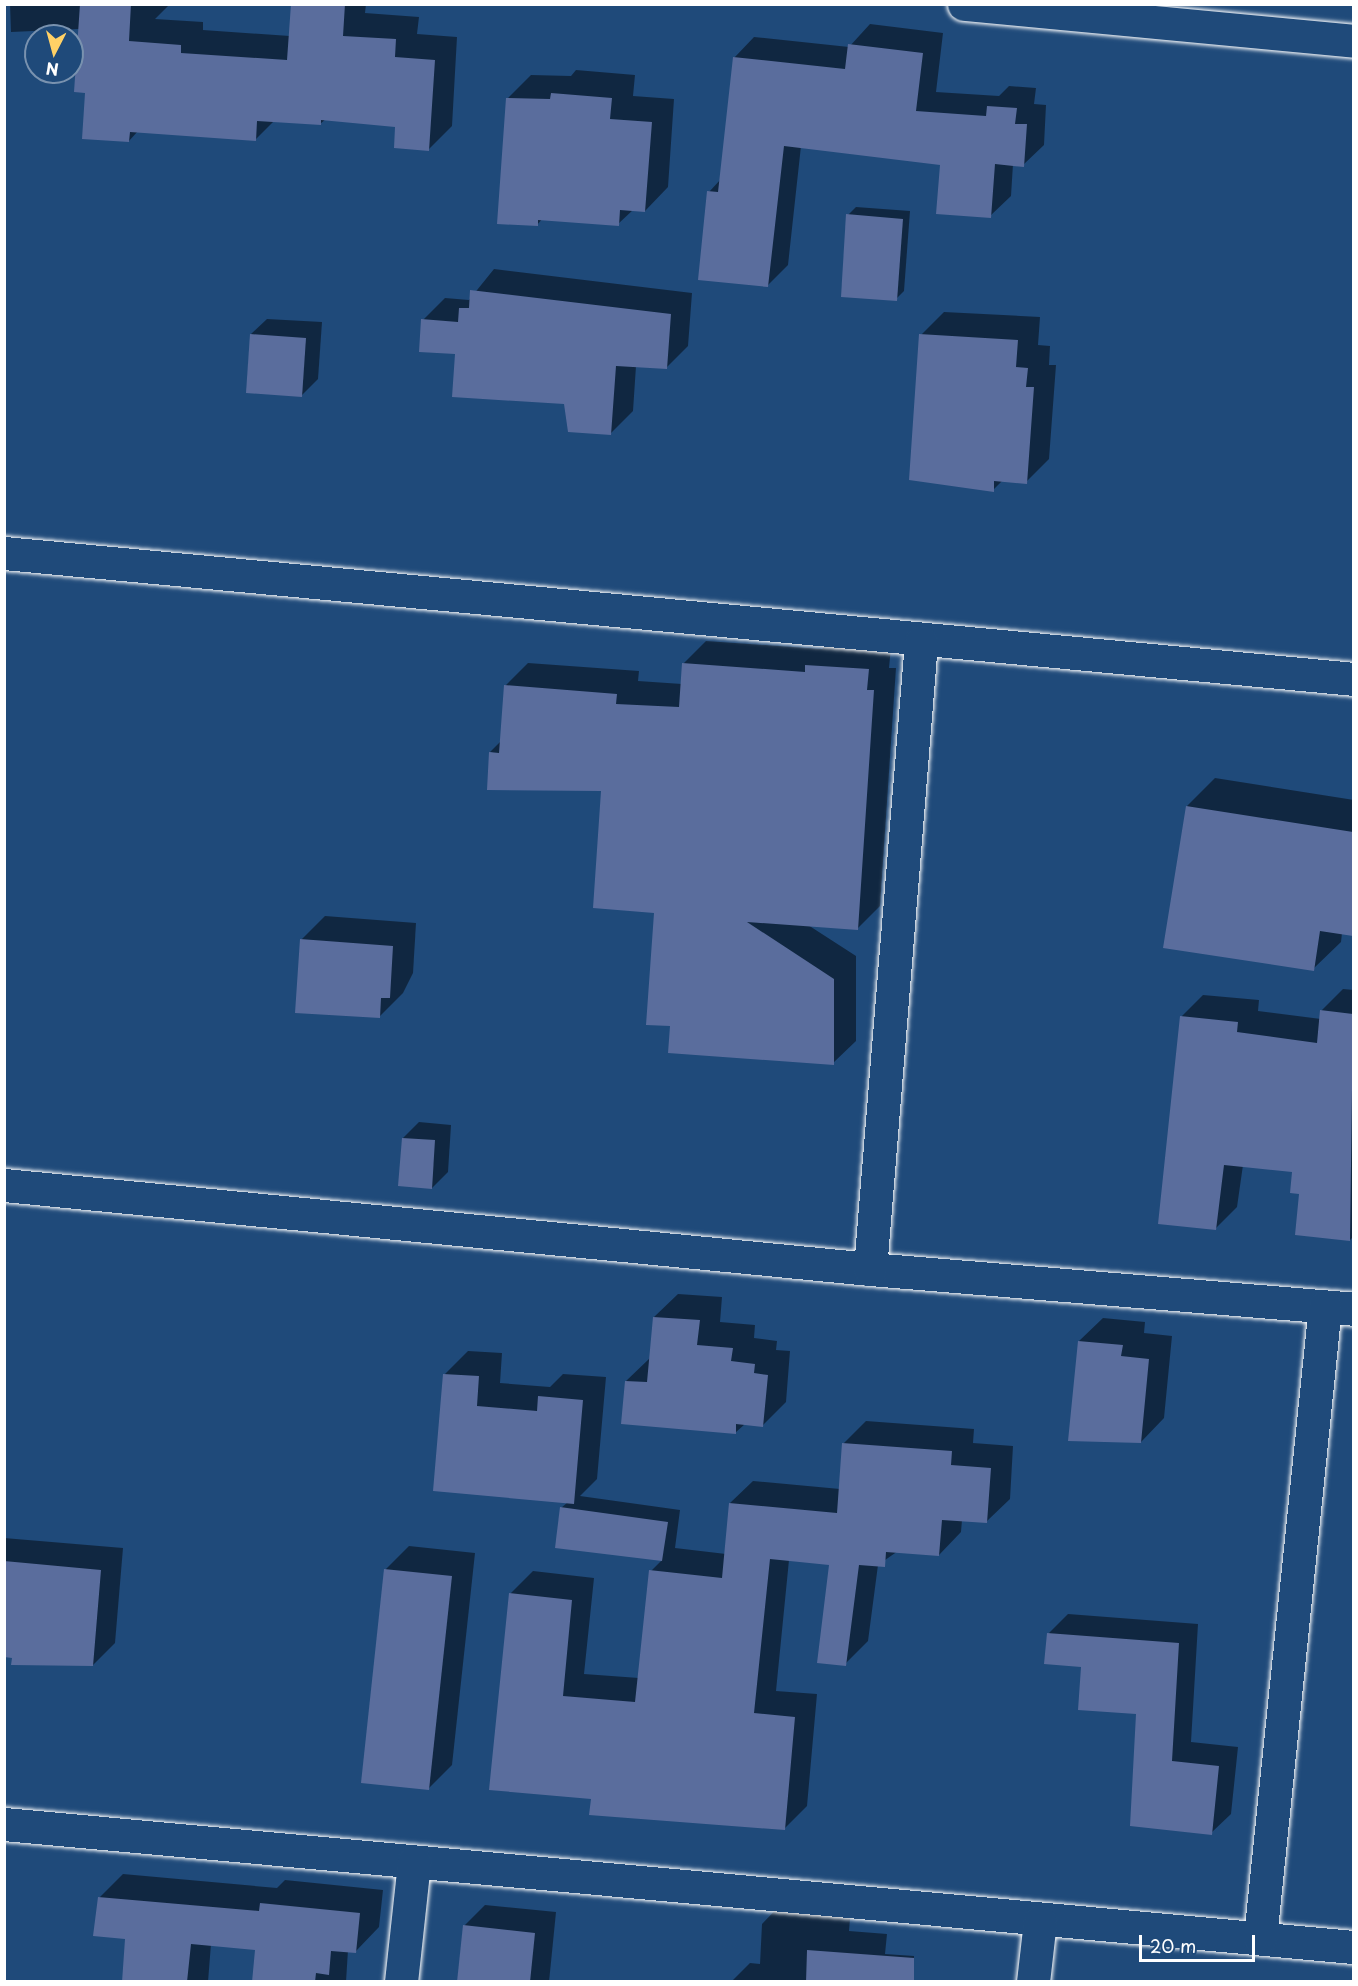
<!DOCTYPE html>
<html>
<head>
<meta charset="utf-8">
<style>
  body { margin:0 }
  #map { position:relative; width:1358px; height:1986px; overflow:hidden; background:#1f4a7a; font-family:"Playpen Sans",sans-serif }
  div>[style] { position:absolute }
  .shadow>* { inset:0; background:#0007 }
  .building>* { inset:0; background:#5a6d9d }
  .roads { filter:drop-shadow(0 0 2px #fff) drop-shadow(0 0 2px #fff) }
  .minor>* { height:33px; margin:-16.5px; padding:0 16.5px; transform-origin:16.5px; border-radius:16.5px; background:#1f4a7a }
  span { translate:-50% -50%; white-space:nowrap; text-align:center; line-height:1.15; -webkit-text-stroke:6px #1f4a7a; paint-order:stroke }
  .frame { position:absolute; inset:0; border:6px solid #fff; pointer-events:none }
  .north { position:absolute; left:24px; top:24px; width:60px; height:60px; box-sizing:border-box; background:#1f4a7a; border:2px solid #7992af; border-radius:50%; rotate:186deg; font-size:16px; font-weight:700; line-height:24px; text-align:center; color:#fff }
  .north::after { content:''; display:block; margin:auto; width:21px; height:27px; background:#ffd166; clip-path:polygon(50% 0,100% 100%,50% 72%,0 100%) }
  .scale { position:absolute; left:1139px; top:1935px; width:116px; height:27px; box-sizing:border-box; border:3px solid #fff; border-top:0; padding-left:8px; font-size:18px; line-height:21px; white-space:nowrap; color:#fff; -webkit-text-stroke:4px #1f4a7a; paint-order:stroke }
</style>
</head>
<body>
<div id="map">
  <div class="shadow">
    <i style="clip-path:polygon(10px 4px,170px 4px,155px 19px,203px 22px,203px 30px,290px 36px,292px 4px,366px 4px,365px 13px,419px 17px,417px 34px,457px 37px,452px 126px,429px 149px,397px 126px,326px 119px,320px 124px,275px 120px,255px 140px,138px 131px,129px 141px,79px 29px,11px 32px)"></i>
    <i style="clip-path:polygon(870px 24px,943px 33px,936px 92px,999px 96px,1009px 86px,1036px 88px,1034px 104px,1046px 105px,1044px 145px,1023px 165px,1013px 164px,1011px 196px,990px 216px,941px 163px,801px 146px,788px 265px,767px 286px,709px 192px,721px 179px,734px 58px,754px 37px,849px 47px)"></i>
    <i style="clip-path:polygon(576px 70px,635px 75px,633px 96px,674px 99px,668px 187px,645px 211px,633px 210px,618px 224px,543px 218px,537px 225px,507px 99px,531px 75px,571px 76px)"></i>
    <i style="clip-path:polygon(856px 207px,910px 211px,904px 291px,896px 299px,848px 215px)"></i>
    <i style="clip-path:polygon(494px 269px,692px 293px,688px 346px,666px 368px,636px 366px,633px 411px,611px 433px,566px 403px,457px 353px,423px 320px,445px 298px,469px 300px)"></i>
    <i style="clip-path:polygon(944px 312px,1040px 317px,1038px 345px,1050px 346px,1049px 365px,1056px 365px,1049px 459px,1026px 482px,1003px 480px,993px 490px,921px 335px)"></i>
    <i style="clip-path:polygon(267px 319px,322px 322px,318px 379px,302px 395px,251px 334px)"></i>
    <i style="clip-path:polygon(706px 641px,822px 649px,829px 643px,891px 647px,889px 668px,896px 668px,880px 906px,857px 929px,808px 925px,856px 956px,856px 1041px,833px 1063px,672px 1025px,656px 911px,602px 790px,490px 752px,501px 741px,505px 686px,528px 663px,639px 671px,638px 681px,682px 684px,683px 664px)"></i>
    <i style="clip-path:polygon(1215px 778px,1354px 800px,1354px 935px,1342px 933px,1341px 942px,1313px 969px,1187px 806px)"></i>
    <i style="clip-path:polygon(325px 916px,416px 923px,413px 973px,403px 993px,379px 1017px,301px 940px)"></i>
    <i style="clip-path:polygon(1343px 989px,1354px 990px,1354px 1236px,1350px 1240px,1301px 1192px,1294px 1170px,1243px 1165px,1237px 1207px,1215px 1229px,1182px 1016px,1203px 995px,1259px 1000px,1258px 1011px,1321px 1019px,1321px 1011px)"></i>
    <i style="clip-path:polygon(419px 1122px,451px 1125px,448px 1172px,432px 1188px,403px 1138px)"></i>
    <i style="clip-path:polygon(678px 1294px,722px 1297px,720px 1322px,755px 1325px,754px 1338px,777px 1341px,776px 1350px,790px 1351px,786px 1402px,762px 1426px,745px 1424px,735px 1433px,626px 1381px,650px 1358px,654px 1317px)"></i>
    <i style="clip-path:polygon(1103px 1318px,1145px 1322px,1144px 1333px,1172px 1336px,1164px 1418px,1141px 1442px,1079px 1341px)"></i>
    <i style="clip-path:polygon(468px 1351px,502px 1353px,500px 1383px,550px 1387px,563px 1374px,606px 1377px,597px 1479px,580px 1496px,680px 1510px,675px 1548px,726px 1554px,730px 1503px,753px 1481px,840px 1489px,843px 1444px,866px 1421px,974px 1429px,973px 1443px,1013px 1446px,1010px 1499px,987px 1521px,962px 1520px,961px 1532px,939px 1555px,898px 1551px,878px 1565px,868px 1641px,845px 1664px,830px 1563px,789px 1560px,776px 1691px,817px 1694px,807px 1806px,784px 1829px,592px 1798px,510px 1594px,533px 1571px,594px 1578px,584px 1674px,639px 1678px,651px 1571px,662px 1560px,561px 1508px,568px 1502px,445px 1374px)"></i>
    <i style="clip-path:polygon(4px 1538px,123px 1548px,115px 1643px,93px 1665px,4px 1656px)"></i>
    <i style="clip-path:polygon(409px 1546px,475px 1553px,452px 1765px,429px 1788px,386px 1569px)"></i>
    <i style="clip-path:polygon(1068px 1614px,1198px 1624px,1191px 1742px,1238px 1747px,1231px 1814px,1211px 1833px,1137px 1712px,1049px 1633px)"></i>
    <i style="clip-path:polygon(123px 1874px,277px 1888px,285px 1880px,383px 1890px,379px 1927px,356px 1951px,348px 1950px,346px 1982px,254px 1982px,257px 1949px,211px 1944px,208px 1982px,123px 1982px,127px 1938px,99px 1898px)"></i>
    <i style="clip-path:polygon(783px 1902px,851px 1907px,849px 1931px,887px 1934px,885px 1954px,914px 1956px,913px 1982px,731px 1982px,750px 1963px,760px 1964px,762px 1924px)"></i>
    <i style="clip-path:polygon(485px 1905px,556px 1912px,549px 1982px,458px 1982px,464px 1926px)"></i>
  </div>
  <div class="building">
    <i style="clip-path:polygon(80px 4px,131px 4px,129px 41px,181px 45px,181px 53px,287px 60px,291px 4px,345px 4px,343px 36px,396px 39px,395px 57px,435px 60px,429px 151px,394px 148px,395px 127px,321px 120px,321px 125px,257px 121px,256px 141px,130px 132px,129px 142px,82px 139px,85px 93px,74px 92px)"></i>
    <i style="clip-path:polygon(848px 44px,923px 53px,916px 111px,986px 116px,987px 106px,1017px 108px,1015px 124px,1027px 124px,1024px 167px,995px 164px,991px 218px,936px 214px,940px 165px,784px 146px,768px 287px,698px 280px,707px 191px,718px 192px,733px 57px,845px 69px)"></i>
    <i style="clip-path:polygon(551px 93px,612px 98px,610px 119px,652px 122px,645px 212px,620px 210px,619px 226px,538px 220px,538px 226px,497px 224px,506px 98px,550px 99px)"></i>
    <i style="clip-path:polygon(846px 214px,903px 219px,897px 301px,841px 297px)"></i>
    <i style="clip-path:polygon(470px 290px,671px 314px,667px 369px,616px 366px,611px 435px,568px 432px,564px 404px,452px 397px,455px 354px,419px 352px,421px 319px,458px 322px,459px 308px,469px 308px)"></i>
    <i style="clip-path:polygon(250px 334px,306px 338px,302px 397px,246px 393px)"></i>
    <i style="clip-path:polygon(919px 334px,1018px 340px,1016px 367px,1028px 368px,1026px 387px,1034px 387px,1027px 484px,994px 481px,994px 492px,909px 480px)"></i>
    <i style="clip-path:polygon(682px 663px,805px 672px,805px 665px,869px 669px,867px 690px,874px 690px,858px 930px,747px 922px,834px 979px,834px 1065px,668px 1053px,670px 1026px,646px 1025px,654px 913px,593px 908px,601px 791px,487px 790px,489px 752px,499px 753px,504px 685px,617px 694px,616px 704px,679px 707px)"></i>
    <i style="clip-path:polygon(1186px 806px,1353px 832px,1353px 936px,1320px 931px,1314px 971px,1163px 948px)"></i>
    <i style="clip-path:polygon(300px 939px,393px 946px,390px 998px,381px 998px,380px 1018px,295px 1013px)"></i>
    <i style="clip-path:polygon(1320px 1010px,1353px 1014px,1350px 1241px,1295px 1235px,1299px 1194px,1290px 1193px,1292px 1172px,1224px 1165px,1216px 1230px,1158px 1224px,1180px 1016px,1238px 1022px,1237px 1032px,1317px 1043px)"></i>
    <i style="clip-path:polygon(402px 1138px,435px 1140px,432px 1189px,398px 1186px)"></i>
    <i style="clip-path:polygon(653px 1317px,700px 1320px,697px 1345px,733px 1348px,731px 1361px,755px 1364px,754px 1373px,768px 1375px,763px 1427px,736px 1424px,736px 1434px,621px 1424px,625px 1381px,647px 1382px)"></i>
    <i style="clip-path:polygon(1078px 1341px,1123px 1345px,1121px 1356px,1149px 1359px,1141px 1443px,1068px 1441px)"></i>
    <i style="clip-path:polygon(443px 1374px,479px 1376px,477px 1406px,537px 1411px,538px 1396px,583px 1400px,574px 1504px,433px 1491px)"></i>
    <i style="clip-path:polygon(842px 1443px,952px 1451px,951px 1465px,991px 1468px,987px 1523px,942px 1520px,939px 1556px,886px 1552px,885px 1567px,859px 1565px,846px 1666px,817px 1663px,829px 1565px,770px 1559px,754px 1713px,795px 1717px,785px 1830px,589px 1815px,591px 1799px,489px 1790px,509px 1593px,572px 1600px,563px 1696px,635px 1702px,649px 1570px,722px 1578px,729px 1503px,837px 1513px)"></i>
    <i style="clip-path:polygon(560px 1507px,668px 1522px,662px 1561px,555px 1548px)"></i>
    <i style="clip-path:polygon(4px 1561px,101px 1570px,93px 1666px,11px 1665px,12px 1658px,4px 1657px)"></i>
    <i style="clip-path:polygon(384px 1569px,452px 1576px,429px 1790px,361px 1783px)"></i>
    <i style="clip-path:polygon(1047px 1633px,1179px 1643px,1172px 1761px,1219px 1766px,1212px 1835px,1130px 1826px,1136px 1714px,1078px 1710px,1081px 1667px,1044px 1664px)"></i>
    <i style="clip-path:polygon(98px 1897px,259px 1911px,260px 1903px,360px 1913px,356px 1953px,331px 1951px,329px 1975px,316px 1973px,315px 1982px,252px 1982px,255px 1950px,191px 1944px,187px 1982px,122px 1982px,125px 1939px,93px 1936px)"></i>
    <i style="clip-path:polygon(463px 1925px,535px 1933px,530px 1982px,457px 1982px)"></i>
    <i style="clip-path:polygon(807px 1950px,914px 1958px,914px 1982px,806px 1982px)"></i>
  </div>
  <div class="roads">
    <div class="minor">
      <i style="left:964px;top:4px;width:392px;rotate:5.4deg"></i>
      <i style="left:4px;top:553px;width:1356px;rotate:5.33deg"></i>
      <i style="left:4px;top:1185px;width:870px;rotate:5.54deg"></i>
      <i style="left:870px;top:1269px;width:486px;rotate:4.7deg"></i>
      <i style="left:870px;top:1269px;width:629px;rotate:-85.35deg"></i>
      <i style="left:4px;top:1824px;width:1356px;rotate:5.21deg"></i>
      <i style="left:1260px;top:1938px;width:635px;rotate:-84.13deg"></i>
      <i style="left:401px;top:1982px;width:121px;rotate:-83.8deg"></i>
      <i style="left:1033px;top:1982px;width:61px;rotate:-83.5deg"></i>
    </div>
  </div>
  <div class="frame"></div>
  <div class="north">N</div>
  <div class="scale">20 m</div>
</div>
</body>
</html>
